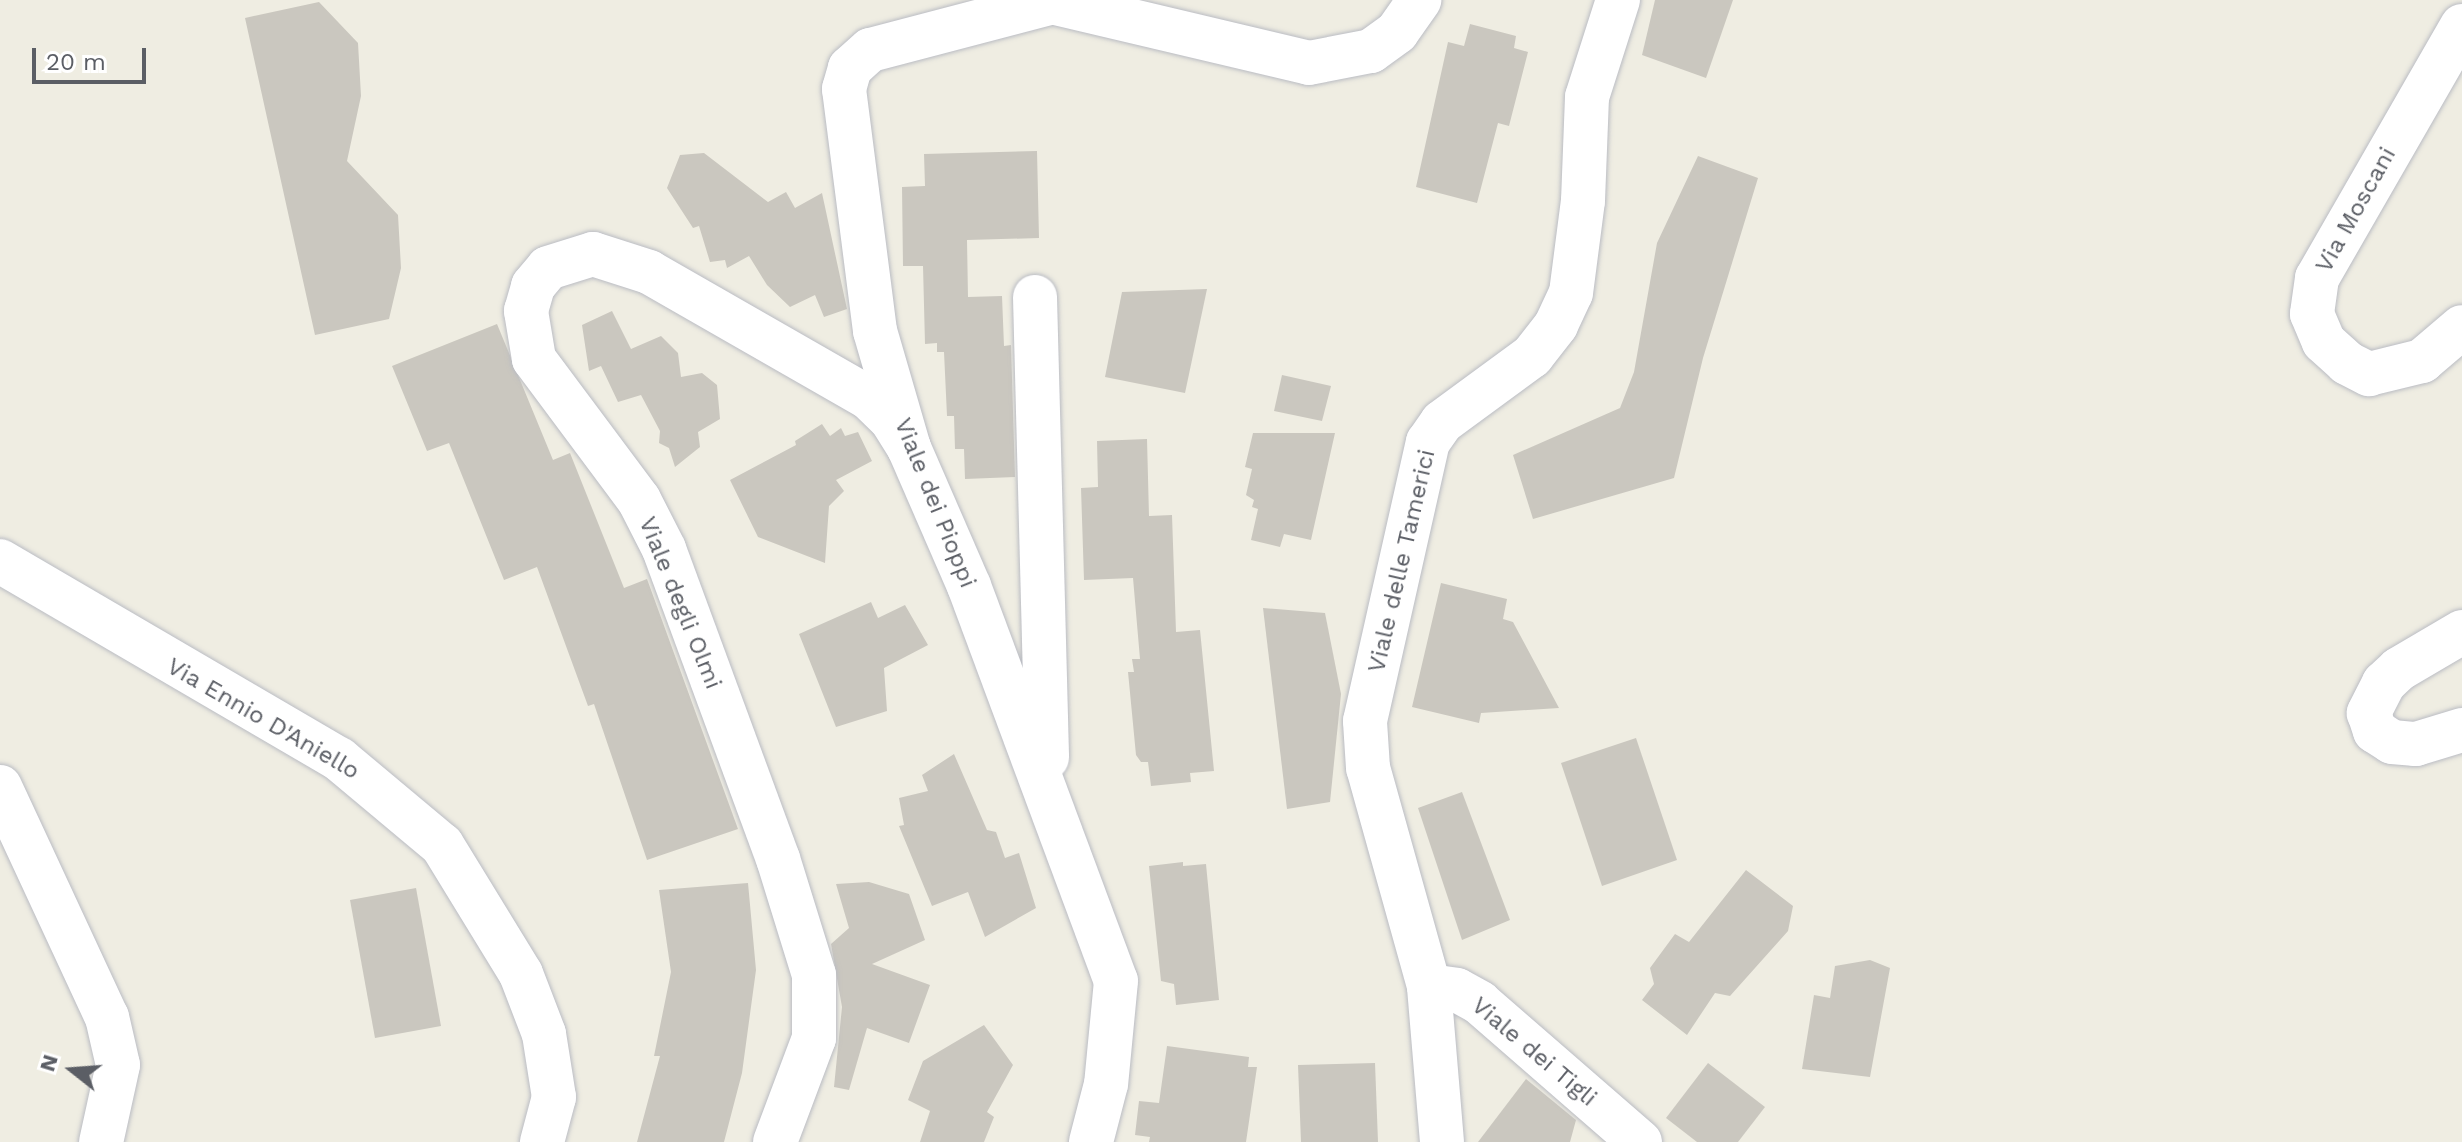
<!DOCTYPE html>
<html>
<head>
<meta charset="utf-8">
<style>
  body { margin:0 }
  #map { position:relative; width:2462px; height:1142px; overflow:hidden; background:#efede2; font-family:"Work Sans",sans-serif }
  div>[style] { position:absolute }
  .building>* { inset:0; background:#cac7bf }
  .roads { filter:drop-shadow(0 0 2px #babcc3) drop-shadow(0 0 2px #babcc3) }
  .minor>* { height:44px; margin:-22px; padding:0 22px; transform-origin:22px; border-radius:22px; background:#fff }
  .tertiary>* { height:44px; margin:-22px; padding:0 22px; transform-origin:22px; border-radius:22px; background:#fff }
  span { translate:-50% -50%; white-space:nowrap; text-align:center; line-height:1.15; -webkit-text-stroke:6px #fff; paint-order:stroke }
  .street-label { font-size:24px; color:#5b5e65 }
  .north { position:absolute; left:32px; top:1030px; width:80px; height:80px; -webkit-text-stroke:6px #fff; paint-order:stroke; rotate:287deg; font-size:22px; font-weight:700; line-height:32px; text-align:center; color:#5b5e65 }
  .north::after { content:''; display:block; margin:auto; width:28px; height:36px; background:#5b5e65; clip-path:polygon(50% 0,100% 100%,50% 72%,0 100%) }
  .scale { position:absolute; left:32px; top:48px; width:114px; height:36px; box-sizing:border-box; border:4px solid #5b5e65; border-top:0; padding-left:10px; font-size:24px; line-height:28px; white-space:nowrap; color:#5b5e65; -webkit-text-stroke:6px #fff; paint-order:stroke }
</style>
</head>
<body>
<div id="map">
  <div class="building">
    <i style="clip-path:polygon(1655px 0,1733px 0,1706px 78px,1642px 55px)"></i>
    <i style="clip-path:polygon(319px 2px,358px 43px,361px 96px,347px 161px,398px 215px,401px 268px,389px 319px,315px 335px,245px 18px)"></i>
    <i style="clip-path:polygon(1470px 24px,1516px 36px,1514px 48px,1528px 52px,1509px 126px,1498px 123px,1477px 203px,1416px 187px,1448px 42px,1464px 46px)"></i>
    <i style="clip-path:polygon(1037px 151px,1039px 238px,967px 240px,968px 297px,1002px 296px,1004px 346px,1011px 345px,1015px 477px,965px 479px,964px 449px,955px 449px,954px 416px,947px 416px,944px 352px,937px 352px,937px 343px,925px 344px,923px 266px,903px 266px,902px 187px,925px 186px,924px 154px)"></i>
    <i style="clip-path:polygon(704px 153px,768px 202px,786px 192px,795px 208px,822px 193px,847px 309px,824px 317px,815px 295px,790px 307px,767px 285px,749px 256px,727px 268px,725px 260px,710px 262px,699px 226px,693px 228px,667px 188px,680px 155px)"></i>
    <i style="clip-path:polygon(1698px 156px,1758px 178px,1703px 358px,1674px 478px,1533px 519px,1513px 455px,1620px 408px,1634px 372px,1657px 243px)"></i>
    <i style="clip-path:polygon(1207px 289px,1185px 393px,1105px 377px,1122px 292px)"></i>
    <i style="clip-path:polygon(612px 311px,631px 349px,661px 336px,678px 353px,681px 377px,702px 373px,717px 385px,720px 419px,698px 432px,700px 447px,675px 467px,669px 448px,659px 443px,660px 431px,641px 395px,618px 402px,601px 366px,589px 371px,582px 325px)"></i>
    <i style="clip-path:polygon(497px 324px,553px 460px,570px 453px,624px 588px,647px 579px,738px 829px,647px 860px,594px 704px,588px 706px,537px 567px,504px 580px,449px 443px,427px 451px,392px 366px)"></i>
    <i style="clip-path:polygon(1282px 375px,1331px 386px,1322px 421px,1274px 411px)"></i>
    <i style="clip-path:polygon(822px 424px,830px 436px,841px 428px,845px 436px,858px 432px,872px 461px,836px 480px,844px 491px,829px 506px,825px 563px,758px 537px,730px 480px,796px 445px,795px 441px)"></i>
    <i style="clip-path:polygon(1253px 433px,1335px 433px,1311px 540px,1284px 534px,1280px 547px,1251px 540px,1258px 509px,1252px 507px,1254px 500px,1246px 495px,1252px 469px,1245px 467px)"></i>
    <i style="clip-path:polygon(1147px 439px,1149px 516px,1172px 515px,1176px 632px,1200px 630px,1214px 771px,1190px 773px,1191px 782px,1151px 786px,1148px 762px,1141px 762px,1136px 755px,1128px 672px,1134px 672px,1132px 659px,1140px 659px,1133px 578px,1084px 580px,1081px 488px,1098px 487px,1097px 441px)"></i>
    <i style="clip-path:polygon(1441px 583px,1507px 599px,1503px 619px,1513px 622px,1559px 708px,1481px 713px,1479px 723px,1412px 707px)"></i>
    <i style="clip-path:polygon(871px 602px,878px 618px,905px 605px,928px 645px,884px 668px,887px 711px,836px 727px,799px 634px)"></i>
    <i style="clip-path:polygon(1263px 608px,1325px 613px,1341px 694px,1330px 802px,1287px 809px)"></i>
    <i style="clip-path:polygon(1636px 738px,1677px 860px,1602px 886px,1561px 763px)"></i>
    <i style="clip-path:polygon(954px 754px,987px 830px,996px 832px,1005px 858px,1019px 853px,1036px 908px,985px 937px,968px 892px,932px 906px,899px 826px,904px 825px,899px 798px,928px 791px,922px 775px)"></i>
    <i style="clip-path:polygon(1462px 792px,1510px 920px,1462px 940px,1418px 808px)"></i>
    <i style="clip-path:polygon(1183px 862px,1183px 866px,1206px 864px,1219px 1000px,1176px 1005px,1174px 984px,1161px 981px,1149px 866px)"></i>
    <i style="clip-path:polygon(1746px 870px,1793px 906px,1788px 931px,1730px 996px,1715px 993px,1687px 1035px,1642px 1000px,1654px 984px,1650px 968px,1675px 934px,1689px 942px)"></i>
    <i style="clip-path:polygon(869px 882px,909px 894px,925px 940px,872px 964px,930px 985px,909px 1043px,867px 1028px,849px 1090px,834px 1087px,842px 1007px,831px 944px,849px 928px,836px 884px)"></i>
    <i style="clip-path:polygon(748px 883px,756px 970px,742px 1073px,724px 1142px,637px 1142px,660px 1056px,654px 1056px,671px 972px,659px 890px)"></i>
    <i style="clip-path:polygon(416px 888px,441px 1026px,375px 1038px,350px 900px)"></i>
    <i style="clip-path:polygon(1870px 960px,1890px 968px,1870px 1077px,1802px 1069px,1814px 995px,1830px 998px,1835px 966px)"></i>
    <i style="clip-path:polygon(984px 1025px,1013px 1065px,987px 1112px,994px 1117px,984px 1142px,920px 1142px,930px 1111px,908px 1100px,923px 1061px)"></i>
    <i style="clip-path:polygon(1167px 1046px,1249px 1057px,1248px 1067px,1257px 1067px,1246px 1142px,1149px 1142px,1150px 1137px,1135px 1135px,1139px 1101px,1159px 1103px)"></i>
    <i style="clip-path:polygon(1375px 1063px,1378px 1142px,1301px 1142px,1298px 1065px)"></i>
    <i style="clip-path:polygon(1708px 1063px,1765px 1107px,1738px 1142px,1697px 1142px,1666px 1118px)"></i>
    <i style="clip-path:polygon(1526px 1079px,1576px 1120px,1570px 1142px,1478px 1142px)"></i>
  </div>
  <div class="roads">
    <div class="minor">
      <i style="left:1061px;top:0;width:197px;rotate:165.3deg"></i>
      <i style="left:870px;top:50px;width:27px;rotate:138deg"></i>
      <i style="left:850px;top:68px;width:22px;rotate:106deg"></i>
      <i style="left:844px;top:89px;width:244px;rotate:82.7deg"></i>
      <i style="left:875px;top:331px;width:122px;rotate:73.8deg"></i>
      <i style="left:909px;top:448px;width:150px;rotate:66.5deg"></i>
      <i style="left:969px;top:586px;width:421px;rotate:69.6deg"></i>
      <i style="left:1116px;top:981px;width:103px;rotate:95.5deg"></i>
      <i style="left:1106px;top:1084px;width:60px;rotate:104.5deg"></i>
      <i style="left:1056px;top:3px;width:260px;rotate:13.3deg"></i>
      <i style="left:1309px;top:63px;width:63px;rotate:-11deg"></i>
      <i style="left:1371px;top:51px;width:32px;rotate:-36deg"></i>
      <i style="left:1397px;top:32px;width:39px;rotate:-55deg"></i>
      <i style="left:2462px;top:26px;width:291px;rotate:119.9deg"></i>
      <i style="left:2317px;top:278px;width:36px;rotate:98deg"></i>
      <i style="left:2312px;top:314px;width:30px;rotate:67deg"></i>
      <i style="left:2324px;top:342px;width:31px;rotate:42deg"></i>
      <i style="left:2347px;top:363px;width:25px;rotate:27deg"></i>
      <i style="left:2369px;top:374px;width:55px;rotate:-13.8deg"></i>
      <i style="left:2422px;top:361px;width:52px;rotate:-40.4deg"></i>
      <i style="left:1035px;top:297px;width:461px;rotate:88.5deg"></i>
      <i style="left:2462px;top:632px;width:73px;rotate:149.6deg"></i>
      <i style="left:2399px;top:669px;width:21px;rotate:137deg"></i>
      <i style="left:2384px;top:683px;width:34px;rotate:117deg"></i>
      <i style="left:2369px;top:713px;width:19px;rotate:72deg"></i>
      <i style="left:2375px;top:731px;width:20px;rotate:33deg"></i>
      <i style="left:2392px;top:742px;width:24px;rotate:5deg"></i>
      <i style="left:2416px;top:744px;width:48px;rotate:-16.9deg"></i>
      <i style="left:0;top:787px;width:254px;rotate:65.1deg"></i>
      <i style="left:107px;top:1017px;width:49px;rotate:77.1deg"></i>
      <i style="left:118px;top:1065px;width:79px;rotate:102.4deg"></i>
      <i style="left:1429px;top:986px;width:28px;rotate:8deg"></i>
      <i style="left:1457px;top:990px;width:26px;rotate:29deg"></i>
      <i style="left:1480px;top:1003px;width:212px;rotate:41deg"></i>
      <i style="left:775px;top:1142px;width:111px;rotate:-69.4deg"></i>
      <i style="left:814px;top:1038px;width:63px;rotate:-90deg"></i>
      <i style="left:814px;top:975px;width:121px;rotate:-107.2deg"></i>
      <i style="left:778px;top:859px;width:330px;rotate:-110.2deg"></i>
      <i style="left:664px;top:549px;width:55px;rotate:-117deg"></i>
      <i style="left:639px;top:500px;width:176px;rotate:-126.7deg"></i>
      <i style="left:534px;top:359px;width:49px;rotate:-99.5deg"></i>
      <i style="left:526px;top:311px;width:26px;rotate:-74deg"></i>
      <i style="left:533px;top:286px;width:23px;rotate:-50deg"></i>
      <i style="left:548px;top:268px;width:47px;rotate:-17.3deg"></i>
      <i style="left:593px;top:254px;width:59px;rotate:17.8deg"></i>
      <i style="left:649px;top:272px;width:254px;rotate:29.8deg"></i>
      <i style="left:869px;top:398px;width:30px;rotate:44deg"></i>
      <i style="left:891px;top:419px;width:34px;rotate:58deg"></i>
      <i style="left:1442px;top:1142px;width:157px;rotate:-94.8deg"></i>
      <i style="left:1429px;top:986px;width:226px;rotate:-105.6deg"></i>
      <i style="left:1368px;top:768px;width:47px;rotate:-93.7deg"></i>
      <i style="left:1365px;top:721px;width:286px;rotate:-77.3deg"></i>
      <i style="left:1428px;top:442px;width:24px;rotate:-55deg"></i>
      <i style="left:1442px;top:422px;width:112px;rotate:-36.3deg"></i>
      <i style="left:1532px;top:356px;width:39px;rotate:-52deg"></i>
      <i style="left:1556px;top:325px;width:35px;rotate:-65deg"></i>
      <i style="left:1571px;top:293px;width:93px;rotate:-82.6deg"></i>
      <i style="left:1583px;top:201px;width:104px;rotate:-87.8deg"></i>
      <i style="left:1587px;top:97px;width:102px;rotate:-72.3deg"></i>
    </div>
    <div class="tertiary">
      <i style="left:0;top:561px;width:393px;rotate:30.3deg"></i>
      <i style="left:339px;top:759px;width:134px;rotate:39.9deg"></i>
      <i style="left:442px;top:845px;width:151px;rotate:58.5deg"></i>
      <i style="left:521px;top:974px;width:64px;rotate:69deg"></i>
      <i style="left:544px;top:1034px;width:64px;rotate:81deg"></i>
      <i style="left:554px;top:1097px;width:47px;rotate:104.9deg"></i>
    </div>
  </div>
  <div class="street-label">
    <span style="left:2356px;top:210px;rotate:-61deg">Via Moscani</span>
    <span style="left:935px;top:503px;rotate:68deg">Viale dei Pioppi</span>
    <span style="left:1402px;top:561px;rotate:-77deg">Viale delle Tamerici</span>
    <span style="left:680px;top:603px;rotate:68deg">Viale degli Olmi</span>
    <span style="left:263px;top:719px;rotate:30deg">Via Ennio D'Aniello</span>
    <span style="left:1534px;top:1052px;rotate:40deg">Viale dei Tigli</span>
  </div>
  <div class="north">N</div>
  <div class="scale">20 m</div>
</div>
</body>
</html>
